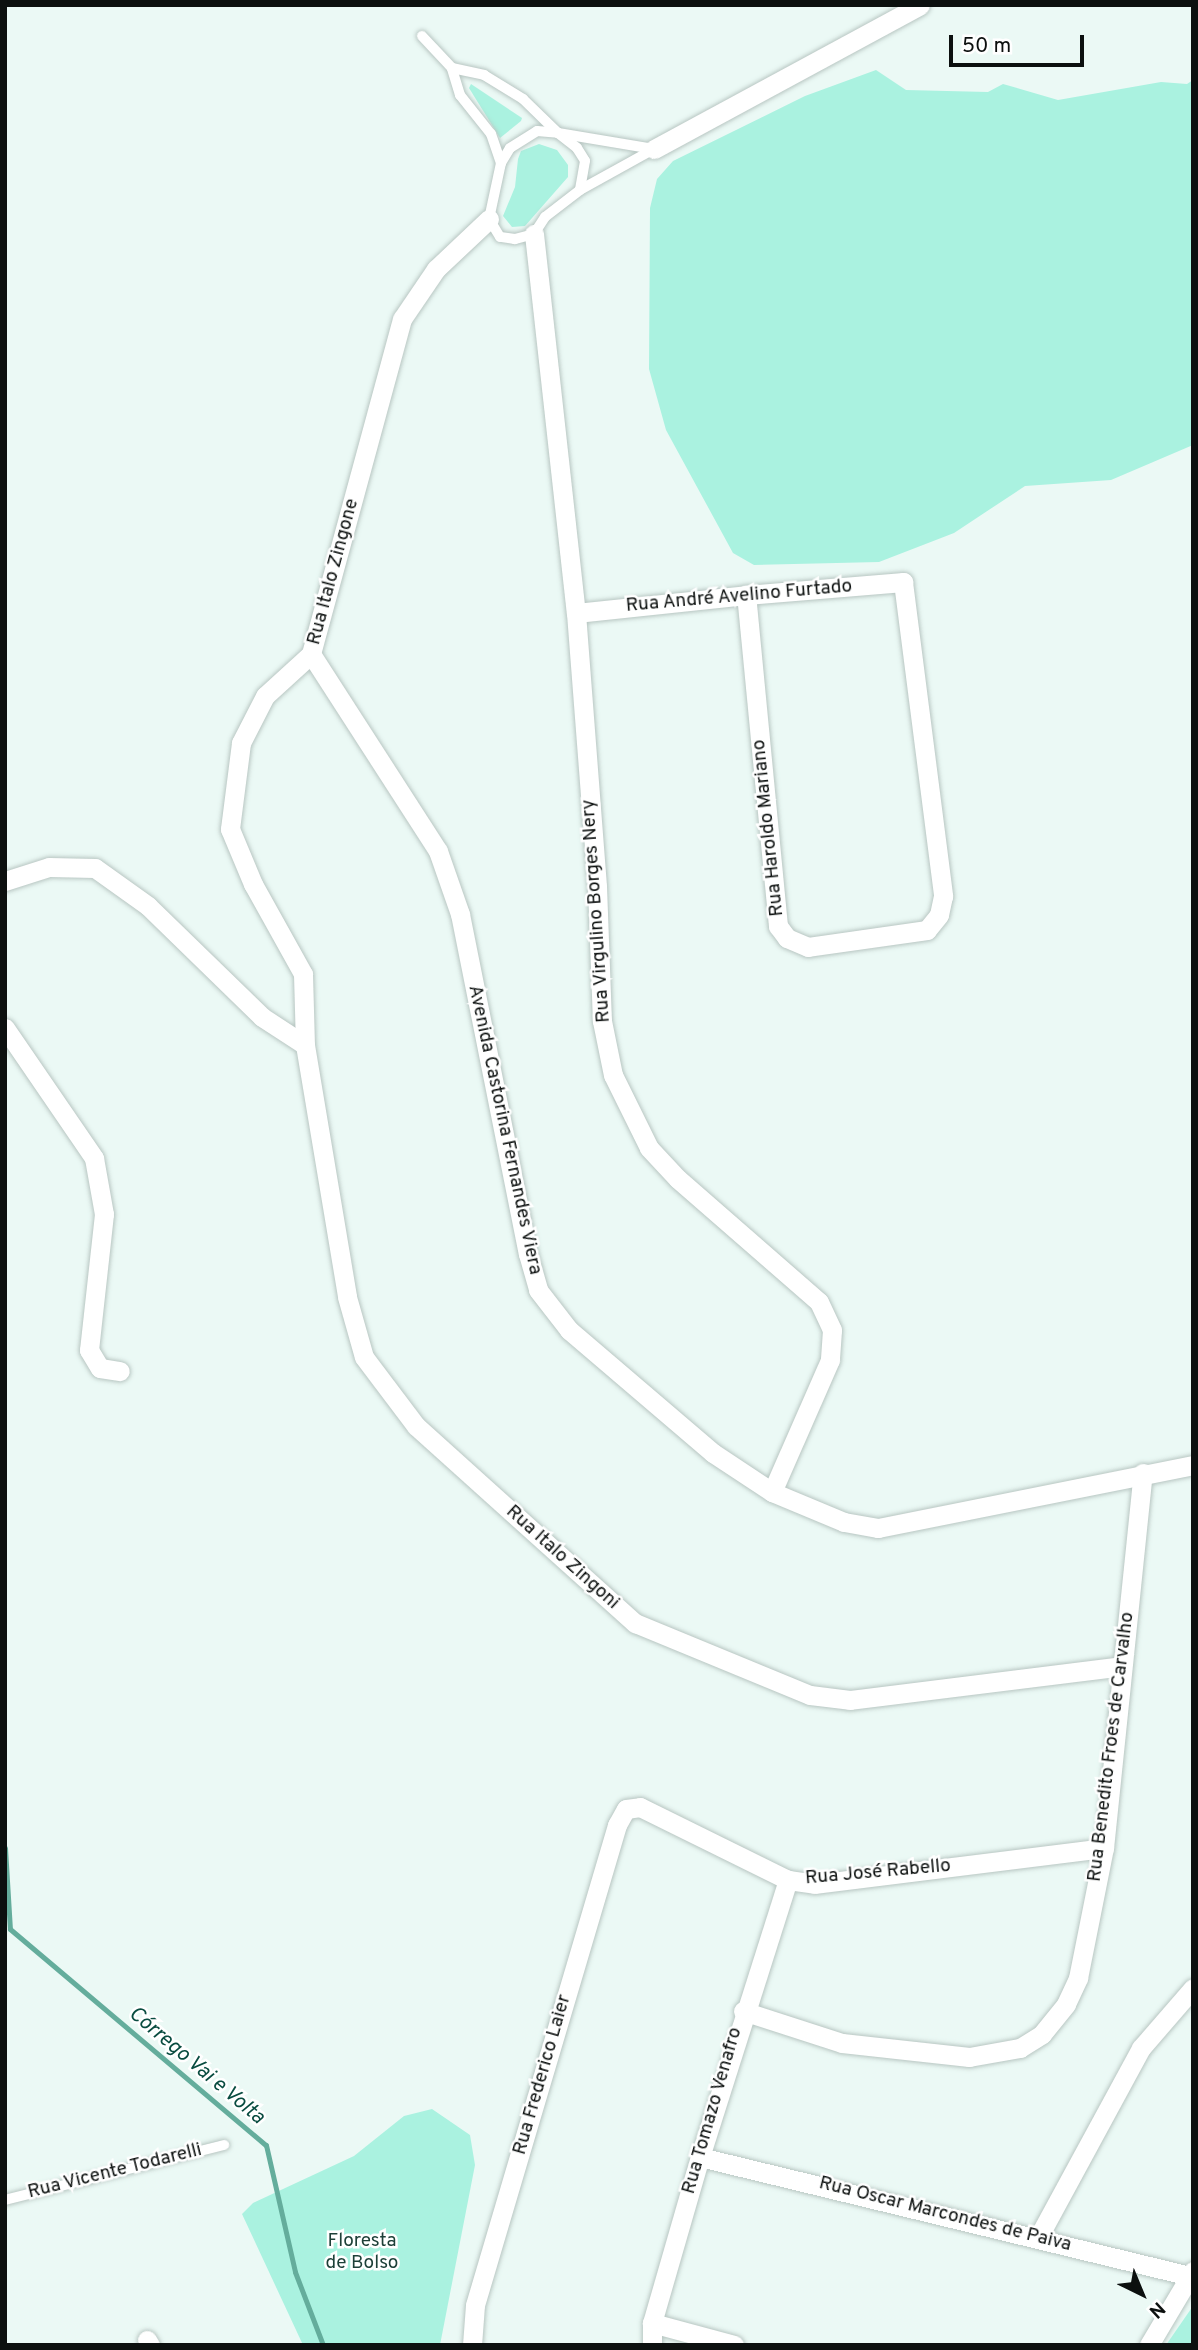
<!DOCTYPE html>
<html>
<head>
<meta charset="utf-8">
<style>
  body { margin:0 }
  #map { position:relative; width:1198px; height:2350px; overflow:hidden; background:#ebf9f5; font-family:Overpass,sans-serif }
  div>[style] { position:absolute }
  .green>* { inset:0; background:#aaf2e0 }
  .stream>* { height:5px; margin:-2.5px; padding:0 2.5px; transform-origin:2.5px; border-radius:2.5px; background:#64ad9c }
  .roads { filter:drop-shadow(0 0 2px #b8c6c2) drop-shadow(0 0 2px #b8c6c2) }
  .service>* { height:10px; margin:-5px; padding:0 5px; transform-origin:5px; border-radius:5px; background:#fff }
  .minor>* { height:19px; margin:-9.5px; padding:0 9.5px; transform-origin:9.5px; border-radius:9.5px; background:#fff }
  span { translate:-50% -50%; white-space:nowrap; text-align:center; line-height:1.15; -webkit-text-stroke:5px #fff; paint-order:stroke }
  .street-label { font-size:19px; color:#0c100f }
  .park-label { font-size:19px; color:#1d4038 }
  .water-label { font-size:21px; color:#094c40; font-style:italic }
  .frame { position:absolute; inset:0; border:7px solid #0c100f; pointer-events:none }
  .north { position:absolute; left:1107px; top:2259px; width:70px; height:70px; -webkit-text-stroke:5px #fff; paint-order:stroke; rotate:137deg; font-size:19px; font-weight:700; line-height:28px; text-align:center; color:#0c100f }
  .north::after { content:''; display:block; margin:auto; width:24px; height:32px; background:#0c100f; clip-path:polygon(50% 0,100% 100%,50% 72%,0 100%) }
  .scale { position:absolute; left:949px; top:35px; width:135px; height:32px; box-sizing:border-box; border:4px solid #0c100f; border-top:0; padding-left:9px; font-size:21px; line-height:24px; white-space:nowrap; color:#0c100f; -webkit-text-stroke:5px #fff; paint-order:stroke }
</style>
</head>
<body>
<div id="map">
  <div class="green">
    <i style="clip-path:polygon(876px 70px,906px 90px,988px 92px,1003px 84px,1058px 100px,1161px 82px,1187px 84px,1193px 80px,1193px 445px,1111px 480px,1025px 486px,954px 533px,879px 562px,754px 565px,733px 553px,666px 430px,649px 369px,650px 208px,657px 179px,673px 161px,805px 96px)"></i>
    <i style="clip-path:polygon(471px 84px,522px 118px,521px 121px,500px 138px,469px 88px)"></i>
    <i style="clip-path:polygon(539px 144px,557px 150px,568px 165px,568px 177px,525px 226px,512px 227px,503px 216px,515px 187px,518px 159px,521px 151px)"></i>
    <i style="clip-path:polygon(432px 2109px,470px 2135px,475px 2165px,440px 2345px,303px 2345px,242px 2214px,253px 2203px,354px 2156px,404px 2116px)"></i>
    <i style="clip-path:polygon(1193px 2306px,1193px 2345px,1166px 2345px)"></i>
  </div>
  <div class="stream">
    <i style="left:5px;top:1848px;width:81px;rotate:86.5deg"></i>
    <i style="left:10px;top:1929px;width:335px;rotate:40.2deg"></i>
    <i style="left:266px;top:2145px;width:130px;rotate:77.1deg"></i>
    <i style="left:295px;top:2272px;width:78px;rotate:69deg"></i>
  </div>
  <div class="roads">
    <div class="service">
      <i style="left:422px;top:36px;width:44px;rotate:46.8deg"></i>
      <i style="left:537px;top:131px;width:21px;rotate:5deg"></i>
      <i style="left:558px;top:133px;width:24px;rotate:38deg"></i>
      <i style="left:577px;top:148px;width:15px;rotate:58deg"></i>
      <i style="left:585px;top:161px;width:29px;rotate:100deg"></i>
      <i style="left:580px;top:190px;width:44px;rotate:142.4deg"></i>
      <i style="left:545px;top:217px;width:20px;rotate:123deg"></i>
      <i style="left:534px;top:234px;width:20px;rotate:165deg"></i>
      <i style="left:515px;top:239px;width:15px;rotate:-172deg"></i>
      <i style="left:500px;top:237px;width:21px;rotate:-121deg"></i>
      <i style="left:489px;top:219px;width:57px;rotate:-77.9deg"></i>
      <i style="left:501px;top:163px;width:17px;rotate:-59deg"></i>
      <i style="left:510px;top:148px;width:32px;rotate:-32deg"></i>
      <i style="left:501px;top:163px;width:31px;rotate:-109deg"></i>
      <i style="left:491px;top:134px;width:50px;rotate:-128.5deg"></i>
      <i style="left:460px;top:95px;width:28px;rotate:-107deg"></i>
      <i style="left:452px;top:68px;width:33px;rotate:12deg"></i>
      <i style="left:484px;top:75px;width:46px;rotate:31.6deg"></i>
      <i style="left:523px;top:99px;width:49px;rotate:44.2deg"></i>
      <i style="left:558px;top:133px;width:97px;rotate:9.5deg"></i>
      <i style="left:654px;top:149px;width:85px;rotate:151deg"></i>
      <i style="left:5px;top:2200px;width:226px;rotate:-14.1deg"></i>
    </div>
    <div class="minor">
      <i style="left:654px;top:149px;width:302px;rotate:-28.4deg"></i>
      <i style="left:489px;top:219px;width:73px;rotate:136.7deg"></i>
      <i style="left:436px;top:269px;width:60px;rotate:124.2deg"></i>
      <i style="left:402px;top:319px;width:347px;rotate:105.2deg"></i>
      <i style="left:311px;top:654px;width:62px;rotate:137.6deg"></i>
      <i style="left:265px;top:696px;width:53px;rotate:117.1deg"></i>
      <i style="left:241px;top:743px;width:87px;rotate:97.3deg"></i>
      <i style="left:230px;top:829px;width:60px;rotate:67.3deg"></i>
      <i style="left:253px;top:884px;width:103px;rotate:60.9deg"></i>
      <i style="left:303px;top:974px;width:71px;rotate:88.4deg"></i>
      <i style="left:305px;top:1045px;width:255px;rotate:80.5deg"></i>
      <i style="left:347px;top:1297px;width:62px;rotate:74.2deg"></i>
      <i style="left:364px;top:1357px;width:86px;rotate:53deg"></i>
      <i style="left:416px;top:1426px;width:295px;rotate:42deg"></i>
      <i style="left:635px;top:1623px;width:189px;rotate:22.4deg"></i>
      <i style="left:810px;top:1695px;width:40px;rotate:7.1deg"></i>
      <i style="left:850px;top:1700px;width:274px;rotate:-7.1deg"></i>
      <i style="left:534px;top:234px;width:381px;rotate:83.7deg"></i>
      <i style="left:576px;top:613px;width:274px;rotate:85.6deg"></i>
      <i style="left:597px;top:886px;width:135px;rotate:87.9deg"></i>
      <i style="left:602px;top:1021px;width:55px;rotate:78.5deg"></i>
      <i style="left:613px;top:1075px;width:81px;rotate:63.7deg"></i>
      <i style="left:649px;top:1148px;width:42px;rotate:46.9deg"></i>
      <i style="left:678px;top:1179px;width:187px;rotate:41.1deg"></i>
      <i style="left:819px;top:1302px;width:31px;rotate:65deg"></i>
      <i style="left:832px;top:1330px;width:30px;rotate:94deg"></i>
      <i style="left:830px;top:1360px;width:144px;rotate:113.7deg"></i>
      <i style="left:576px;top:613px;width:171px;rotate:-6deg"></i>
      <i style="left:746px;top:595px;width:158px;rotate:-4.7deg"></i>
      <i style="left:903px;top:582px;width:317px;rotate:82.7deg"></i>
      <i style="left:943px;top:896px;width:19px;rotate:102deg"></i>
      <i style="left:939px;top:915px;width:19px;rotate:129deg"></i>
      <i style="left:927px;top:930px;width:120px;rotate:171.9deg"></i>
      <i style="left:808px;top:947px;width:23px;rotate:-157deg"></i>
      <i style="left:787px;top:938px;width:15px;rotate:-127deg"></i>
      <i style="left:778px;top:926px;width:333px;rotate:-95.5deg"></i>
      <i style="left:311px;top:654px;width:234px;rotate:57.2deg"></i>
      <i style="left:438px;top:851px;width:67px;rotate:70.8deg"></i>
      <i style="left:460px;top:914px;width:347px;rotate:78.7deg"></i>
      <i style="left:528px;top:1254px;width:37px;rotate:74deg"></i>
      <i style="left:538px;top:1290px;width:51px;rotate:52.2deg"></i>
      <i style="left:569px;top:1330px;width:189px;rotate:40.5deg"></i>
      <i style="left:713px;top:1453px;width:71px;rotate:33.5deg"></i>
      <i style="left:772px;top:1492px;width:78px;rotate:22.6deg"></i>
      <i style="left:844px;top:1522px;width:35px;rotate:10deg"></i>
      <i style="left:878px;top:1528px;width:321px;rotate:-11.3deg"></i>
      <i style="left:5px;top:881px;width:46px;rotate:-17.7deg"></i>
      <i style="left:49px;top:867px;width:46px;rotate:1.2deg"></i>
      <i style="left:95px;top:868px;width:65px;rotate:35.6deg"></i>
      <i style="left:148px;top:906px;width:159px;rotate:44.2deg"></i>
      <i style="left:262px;top:1017px;width:51px;rotate:33.1deg"></i>
      <i style="left:5px;top:1028px;width:158px;rotate:55.6deg"></i>
      <i style="left:94px;top:1158px;width:57px;rotate:79.9deg"></i>
      <i style="left:104px;top:1214px;width:137px;rotate:96.3deg"></i>
      <i style="left:89px;top:1350px;width:21px;rotate:59deg"></i>
      <i style="left:100px;top:1368px;width:20px;rotate:9deg"></i>
      <i style="left:743px;top:2011px;width:104px;rotate:17.9deg"></i>
      <i style="left:842px;top:2043px;width:128px;rotate:6.3deg"></i>
      <i style="left:969px;top:2057px;width:52px;rotate:-10deg"></i>
      <i style="left:1020px;top:2048px;width:26px;rotate:-32deg"></i>
      <i style="left:1042px;top:2034px;width:38px;rotate:-51deg"></i>
      <i style="left:1066px;top:2004px;width:29px;rotate:-65deg"></i>
      <i style="left:1078px;top:1978px;width:133px;rotate:-78.7deg"></i>
      <i style="left:1104px;top:1848px;width:377px;rotate:-84.1deg"></i>
      <i style="left:700px;top:2157px;width:504px;rotate:13.65deg"></i>
      <i style="left:1039px;top:2236px;width:214px;rotate:-61.5deg"></i>
      <i style="left:1141px;top:2048px;width:79px;rotate:-49.1deg"></i>
      <i style="left:652px;top:2323px;width:85px;rotate:15deg"></i>
      <i style="left:147px;top:2340px;width:6px;rotate:59deg"></i>
      <i style="left:472px;top:2345px;width:40px;rotate:-85.7deg"></i>
      <i style="left:475px;top:2305px;width:501px;rotate:-73.52deg"></i>
      <i style="left:617px;top:1825px;width:18px;rotate:-61deg"></i>
      <i style="left:626px;top:1809px;width:14px;rotate:-8deg"></i>
      <i style="left:640px;top:1807px;width:165px;rotate:26.3deg"></i>
      <i style="left:788px;top:1880px;width:27px;rotate:8deg"></i>
      <i style="left:815px;top:1884px;width:291px;rotate:-7.1deg"></i>
      <i style="left:652px;top:2345px;width:22px;rotate:-90deg"></i>
      <i style="left:652px;top:2323px;width:173px;rotate:-73.9deg"></i>
      <i style="left:700px;top:2157px;width:291px;rotate:-72.4deg"></i>
      <i style="left:1149px;top:2345px;width:86px;rotate:-59.3deg"></i>
    </div>
  </div>
  <div class="street-label">
    <span style="left:334px;top:572px;rotate:-75deg">Rua Italo Zingone</span>
    <span style="left:739px;top:597px;rotate:-5deg">Rua André Avelino Furtado</span>
    <span style="left:769px;top:828px;rotate:-96deg">Rua Haroldo Mariano</span>
    <span style="left:597px;top:911px;rotate:-94deg">Rua Virgulino Borges Nery</span>
    <span style="left:504px;top:1130px;rotate:78deg">Avenida Castorina Fernandes Viera</span>
    <span style="left:562px;top:1558px;rotate:42deg">Rua Italo Zingoni</span>
    <span style="left:1112px;top:1747px;rotate:-83deg">Rua Benedito Froes de Carvalho</span>
    <span style="left:878px;top:1873px;rotate:-5deg">Rua José Rabello</span>
    <span style="left:543px;top:2075px;rotate:-74deg">Rua Frederico Laier</span>
    <span style="left:713px;top:2111px;rotate:-74deg">Rua Tomazo Venafro</span>
    <span style="left:115px;top:2172px;rotate:-14deg">Rua Vicente Todarelli</span>
    <span style="left:945px;top:2215px;rotate:14deg">Rua Oscar Marcondes de Paiva</span>
  </div>
  <div class="park-label">
    <span style="left:362px;top:2253px">Floresta<br>de Bolso</span>
  </div>
  <div class="water-label">
    <span style="left:196px;top:2066px;rotate:40deg">Córrego Vai e Volta</span>
  </div>
  <div class="frame"></div>
  <div class="north">N</div>
  <div class="scale">50 m</div>
</div>
</body>
</html>
